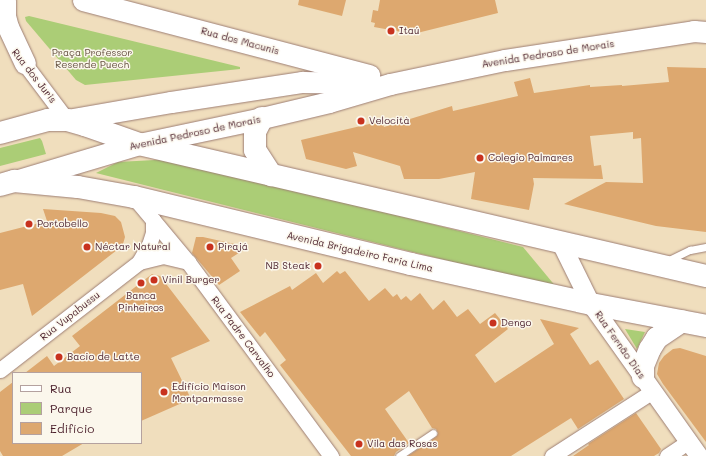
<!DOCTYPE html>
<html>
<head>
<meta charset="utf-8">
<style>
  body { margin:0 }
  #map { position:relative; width:706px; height:456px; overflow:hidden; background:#f0debd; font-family:Mali,sans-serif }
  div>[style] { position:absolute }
  .green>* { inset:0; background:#abcd76 }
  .building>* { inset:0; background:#dda86f }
  .roads { filter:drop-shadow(0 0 1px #9d7e74) drop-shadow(0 0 1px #9d7e74) }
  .service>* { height:7px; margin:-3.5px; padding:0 3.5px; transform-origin:3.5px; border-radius:3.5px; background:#fff }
  .minor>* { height:15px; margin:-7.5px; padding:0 7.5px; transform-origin:7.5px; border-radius:7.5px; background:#fff }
  .tertiary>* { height:18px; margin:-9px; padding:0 9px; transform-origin:9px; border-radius:9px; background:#fff }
  .secondary>* { height:21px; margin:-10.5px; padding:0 10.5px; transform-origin:10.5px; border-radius:10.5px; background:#fff }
  .trunk>* { height:22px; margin:-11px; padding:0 11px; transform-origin:11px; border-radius:11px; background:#fff }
  .dots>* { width:11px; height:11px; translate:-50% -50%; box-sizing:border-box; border:2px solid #fbf7ec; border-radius:50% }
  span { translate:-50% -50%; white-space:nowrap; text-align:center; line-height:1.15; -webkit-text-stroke:3px #fbf7ec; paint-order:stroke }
  .poi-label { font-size:10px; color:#4a1f2b }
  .left { translate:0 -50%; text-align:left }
  .right { translate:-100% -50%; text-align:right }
  .street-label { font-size:10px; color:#4a1f2b }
  .park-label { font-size:10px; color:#675342 }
  .legend { position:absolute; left:12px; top:372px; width:130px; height:72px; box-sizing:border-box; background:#fbf7ec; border:1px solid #b4a19f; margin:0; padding:5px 7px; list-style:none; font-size:12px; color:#4a1f2b }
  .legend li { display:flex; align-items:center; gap:8px; height:20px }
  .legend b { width:20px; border:1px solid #b4a19f }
</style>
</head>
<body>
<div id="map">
  <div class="green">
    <i style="clip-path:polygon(29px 16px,240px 67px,240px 69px,85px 85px,76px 80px,26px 21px,25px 17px)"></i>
    <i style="clip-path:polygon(40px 138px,42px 141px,46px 154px,0 166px,0 148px)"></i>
    <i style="clip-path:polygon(173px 159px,523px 247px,557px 288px,96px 173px,118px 162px)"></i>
    <i style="clip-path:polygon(625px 329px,645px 332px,637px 349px)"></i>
  </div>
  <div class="building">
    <i style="clip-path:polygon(299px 0,346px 0,342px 16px,298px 5px)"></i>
    <i style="clip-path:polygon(380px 0,495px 0,498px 13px,413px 34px,374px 27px,375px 23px,371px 22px,373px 10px,378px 11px)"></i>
    <i style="clip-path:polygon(667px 67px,706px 68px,706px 232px,656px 226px,564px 204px,606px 182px,643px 183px,641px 138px,633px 139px,633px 132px,590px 136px,594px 166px,601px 165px,603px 179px,533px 178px,534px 184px,529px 210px,471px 199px,475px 172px,439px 179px,404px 179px,400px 166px,353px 152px,357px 166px,346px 169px,306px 159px,301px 140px,382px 121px,384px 127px,452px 106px,453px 111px,518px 96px,514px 82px,530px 78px,534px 93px,590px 85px,590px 87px,622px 85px,622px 86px,669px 82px)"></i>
    <i style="clip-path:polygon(43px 209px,101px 213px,115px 216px,121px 222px,125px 237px,123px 244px,117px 250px,32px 316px,23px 284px,0 290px,0 233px,47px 221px)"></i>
    <i style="clip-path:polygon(196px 237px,203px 237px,248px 247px,231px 258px,240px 271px,219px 285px,192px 253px)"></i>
    <i style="clip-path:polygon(337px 271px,340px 274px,345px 271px,369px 301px,385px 288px,393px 297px,397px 294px,401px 300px,406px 296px,411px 301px,420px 293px,433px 310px,444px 300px,457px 317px,468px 309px,480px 324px,495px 313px,508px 329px,475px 355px,495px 383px,554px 344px,540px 319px,579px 328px,570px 334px,590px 365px,598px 360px,624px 399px,578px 429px,571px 418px,511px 456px,408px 456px,436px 437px,438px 433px,436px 429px,432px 428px,409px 391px,385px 409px,409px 443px,396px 452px,394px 456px,351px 456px,280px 365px,286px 360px,265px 332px,260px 337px,240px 312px,290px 286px,292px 290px,316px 273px,323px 283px)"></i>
    <i style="clip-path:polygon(152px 274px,160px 276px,210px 341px,171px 358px,191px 399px,141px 421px,141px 373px,25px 373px,47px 356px,54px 366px,80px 346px,72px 336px)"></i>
    <i style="clip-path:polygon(680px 348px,706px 356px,706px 442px,663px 384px,657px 374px,659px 363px,664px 356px,673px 349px)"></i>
    <i style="clip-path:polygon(13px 382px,13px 443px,84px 443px,62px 456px,3px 456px,0 451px,0 392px)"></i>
    <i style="clip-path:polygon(636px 413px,661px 449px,659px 453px,654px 456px,573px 456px,589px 445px,588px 444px)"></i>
  </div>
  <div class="roads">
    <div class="service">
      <i style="left:665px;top:262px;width:28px;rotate:-26deg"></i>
      <i style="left:690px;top:250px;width:16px;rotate:-11deg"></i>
      <i style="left:399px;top:456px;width:41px;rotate:-34.1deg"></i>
    </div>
    <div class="minor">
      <i style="left:18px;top:55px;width:81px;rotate:53deg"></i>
      <i style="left:153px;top:220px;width:55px;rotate:50.2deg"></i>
      <i style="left:188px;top:262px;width:241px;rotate:53.6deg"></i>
      <i style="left:139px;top:262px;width:25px;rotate:-14deg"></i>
      <i style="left:163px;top:256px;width:26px;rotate:13deg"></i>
      <i style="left:0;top:370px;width:176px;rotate:-37.8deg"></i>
      <i style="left:139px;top:262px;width:20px;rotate:-60deg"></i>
      <i style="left:149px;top:245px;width:13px;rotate:-72deg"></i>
      <i style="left:153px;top:233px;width:13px;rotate:-90deg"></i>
      <i style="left:153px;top:220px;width:30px;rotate:-130deg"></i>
      <i style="left:552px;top:456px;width:120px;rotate:-32.8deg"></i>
      <i style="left:667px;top:456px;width:27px;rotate:-34deg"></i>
    </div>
    <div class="tertiary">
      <i style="left:561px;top:243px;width:68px;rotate:63.8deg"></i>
      <i style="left:591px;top:304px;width:186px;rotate:54.6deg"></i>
    </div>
    <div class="secondary">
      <i style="left:5px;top:0;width:16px;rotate:90deg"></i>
      <i style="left:5px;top:16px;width:11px;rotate:75deg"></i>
      <i style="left:8px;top:27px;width:40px;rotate:65deg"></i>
      <i style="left:83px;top:0;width:296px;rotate:14.7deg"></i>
      <i style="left:67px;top:120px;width:106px;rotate:-9.8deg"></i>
      <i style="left:171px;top:102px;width:133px;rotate:-8.7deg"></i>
      <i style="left:302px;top:82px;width:68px;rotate:0.8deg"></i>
      <i style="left:15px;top:181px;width:129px;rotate:-16.6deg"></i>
      <i style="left:139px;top:144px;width:126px;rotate:-11.9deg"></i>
      <i style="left:262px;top:118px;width:69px;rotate:-13.4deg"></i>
      <i style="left:329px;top:102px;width:64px;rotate:-16.4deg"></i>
      <i style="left:390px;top:84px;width:117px;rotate:-11.8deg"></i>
      <i style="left:505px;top:60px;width:191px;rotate:-8.7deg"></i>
      <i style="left:694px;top:31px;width:12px;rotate:5deg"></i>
    </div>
    <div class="trunk">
      <i style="left:262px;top:118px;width:16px;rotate:117deg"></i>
      <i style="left:255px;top:132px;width:18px;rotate:90deg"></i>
      <i style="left:255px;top:150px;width:30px;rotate:57deg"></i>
      <i style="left:0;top:133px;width:50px;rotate:-15.2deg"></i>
      <i style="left:48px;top:120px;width:19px"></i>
      <i style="left:67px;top:120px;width:19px;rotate:16deg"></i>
      <i style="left:85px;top:125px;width:57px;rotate:19.4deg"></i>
      <i style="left:139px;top:144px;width:582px;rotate:13.11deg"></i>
      <i style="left:0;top:185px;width:15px;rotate:-16deg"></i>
      <i style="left:14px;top:181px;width:64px;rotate:5.4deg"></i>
      <i style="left:78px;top:187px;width:57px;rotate:10.1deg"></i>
      <i style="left:134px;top:197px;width:285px;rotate:13.6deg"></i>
      <i style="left:411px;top:264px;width:184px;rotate:12.5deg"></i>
      <i style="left:591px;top:304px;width:117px;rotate:10.8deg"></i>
      <i style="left:643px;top:377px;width:11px;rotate:-90deg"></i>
      <i style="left:643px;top:366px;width:18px;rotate:-68deg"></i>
      <i style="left:650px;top:349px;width:13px;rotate:-58deg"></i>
      <i style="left:657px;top:338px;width:30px;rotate:-34deg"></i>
    </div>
  </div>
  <div class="dots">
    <i style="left:391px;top:31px;background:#c8321e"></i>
    <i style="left:361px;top:121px;background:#c8321e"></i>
    <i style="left:480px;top:158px;background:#c8321e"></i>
    <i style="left:29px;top:224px;background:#c8321e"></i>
    <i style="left:87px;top:247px;background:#c8321e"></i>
    <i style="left:210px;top:247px;background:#c8321e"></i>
    <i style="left:318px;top:266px;background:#c8321e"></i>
    <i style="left:154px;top:280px;background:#c8321e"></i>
    <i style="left:141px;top:283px;background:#c8321e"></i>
    <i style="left:493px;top:323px;background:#c8321e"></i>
    <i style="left:59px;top:357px;background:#c8321e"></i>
    <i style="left:164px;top:392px;background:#c8321e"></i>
    <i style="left:359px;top:444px;background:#c8321e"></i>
  </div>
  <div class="poi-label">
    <span class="left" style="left:399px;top:31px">Itaú</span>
    <span class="left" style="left:369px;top:121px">Velocità</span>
    <span class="left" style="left:488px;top:158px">Colegio Palmares</span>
    <span class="left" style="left:37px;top:224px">Portobello</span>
    <span class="left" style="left:95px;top:247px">Néctar Natural</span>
    <span class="left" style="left:218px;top:247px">Pirajá</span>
    <span class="right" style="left:310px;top:266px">NB Steak</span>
    <span class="left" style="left:162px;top:280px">Vinil Burger</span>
    <span style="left:141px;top:301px">Banca<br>Pinheiros</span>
    <span class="left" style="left:501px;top:323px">Dengo</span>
    <span class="left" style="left:67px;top:357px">Bacio de Latte</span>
    <span class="left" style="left:172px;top:392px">Edifício Maison<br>Montparmasse</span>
    <span class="left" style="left:367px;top:444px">Vila das Rosas</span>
  </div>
  <div class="street-label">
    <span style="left:240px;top:41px;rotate:15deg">Rua dos Macunis</span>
    <span style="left:548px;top:54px;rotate:-9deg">Avenida Pedroso de Morais</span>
    <span style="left:34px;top:76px;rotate:52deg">Rua dos Juris</span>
    <span style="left:195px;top:133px;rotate:-12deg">Avenida Pedroso de Morais</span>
    <span style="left:360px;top:252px;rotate:13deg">Avenida Brigadeiro Faria Lima</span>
    <span style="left:70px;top:316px;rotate:-38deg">Rua Vupabussu</span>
    <span style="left:243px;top:337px;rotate:53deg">Rua Padre Carvalho</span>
    <span style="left:620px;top:345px;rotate:55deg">Rua Fernão Dias</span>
  </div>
  <div class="park-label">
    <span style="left:92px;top:58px">Praça Professor<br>Resende Puech</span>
  </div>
  <ul class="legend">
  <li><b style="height:5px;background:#fff"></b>Rua</li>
  <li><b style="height:11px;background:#abcd76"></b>Parque</li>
  <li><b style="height:11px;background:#dda86f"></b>Edifício</li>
  </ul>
</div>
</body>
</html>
